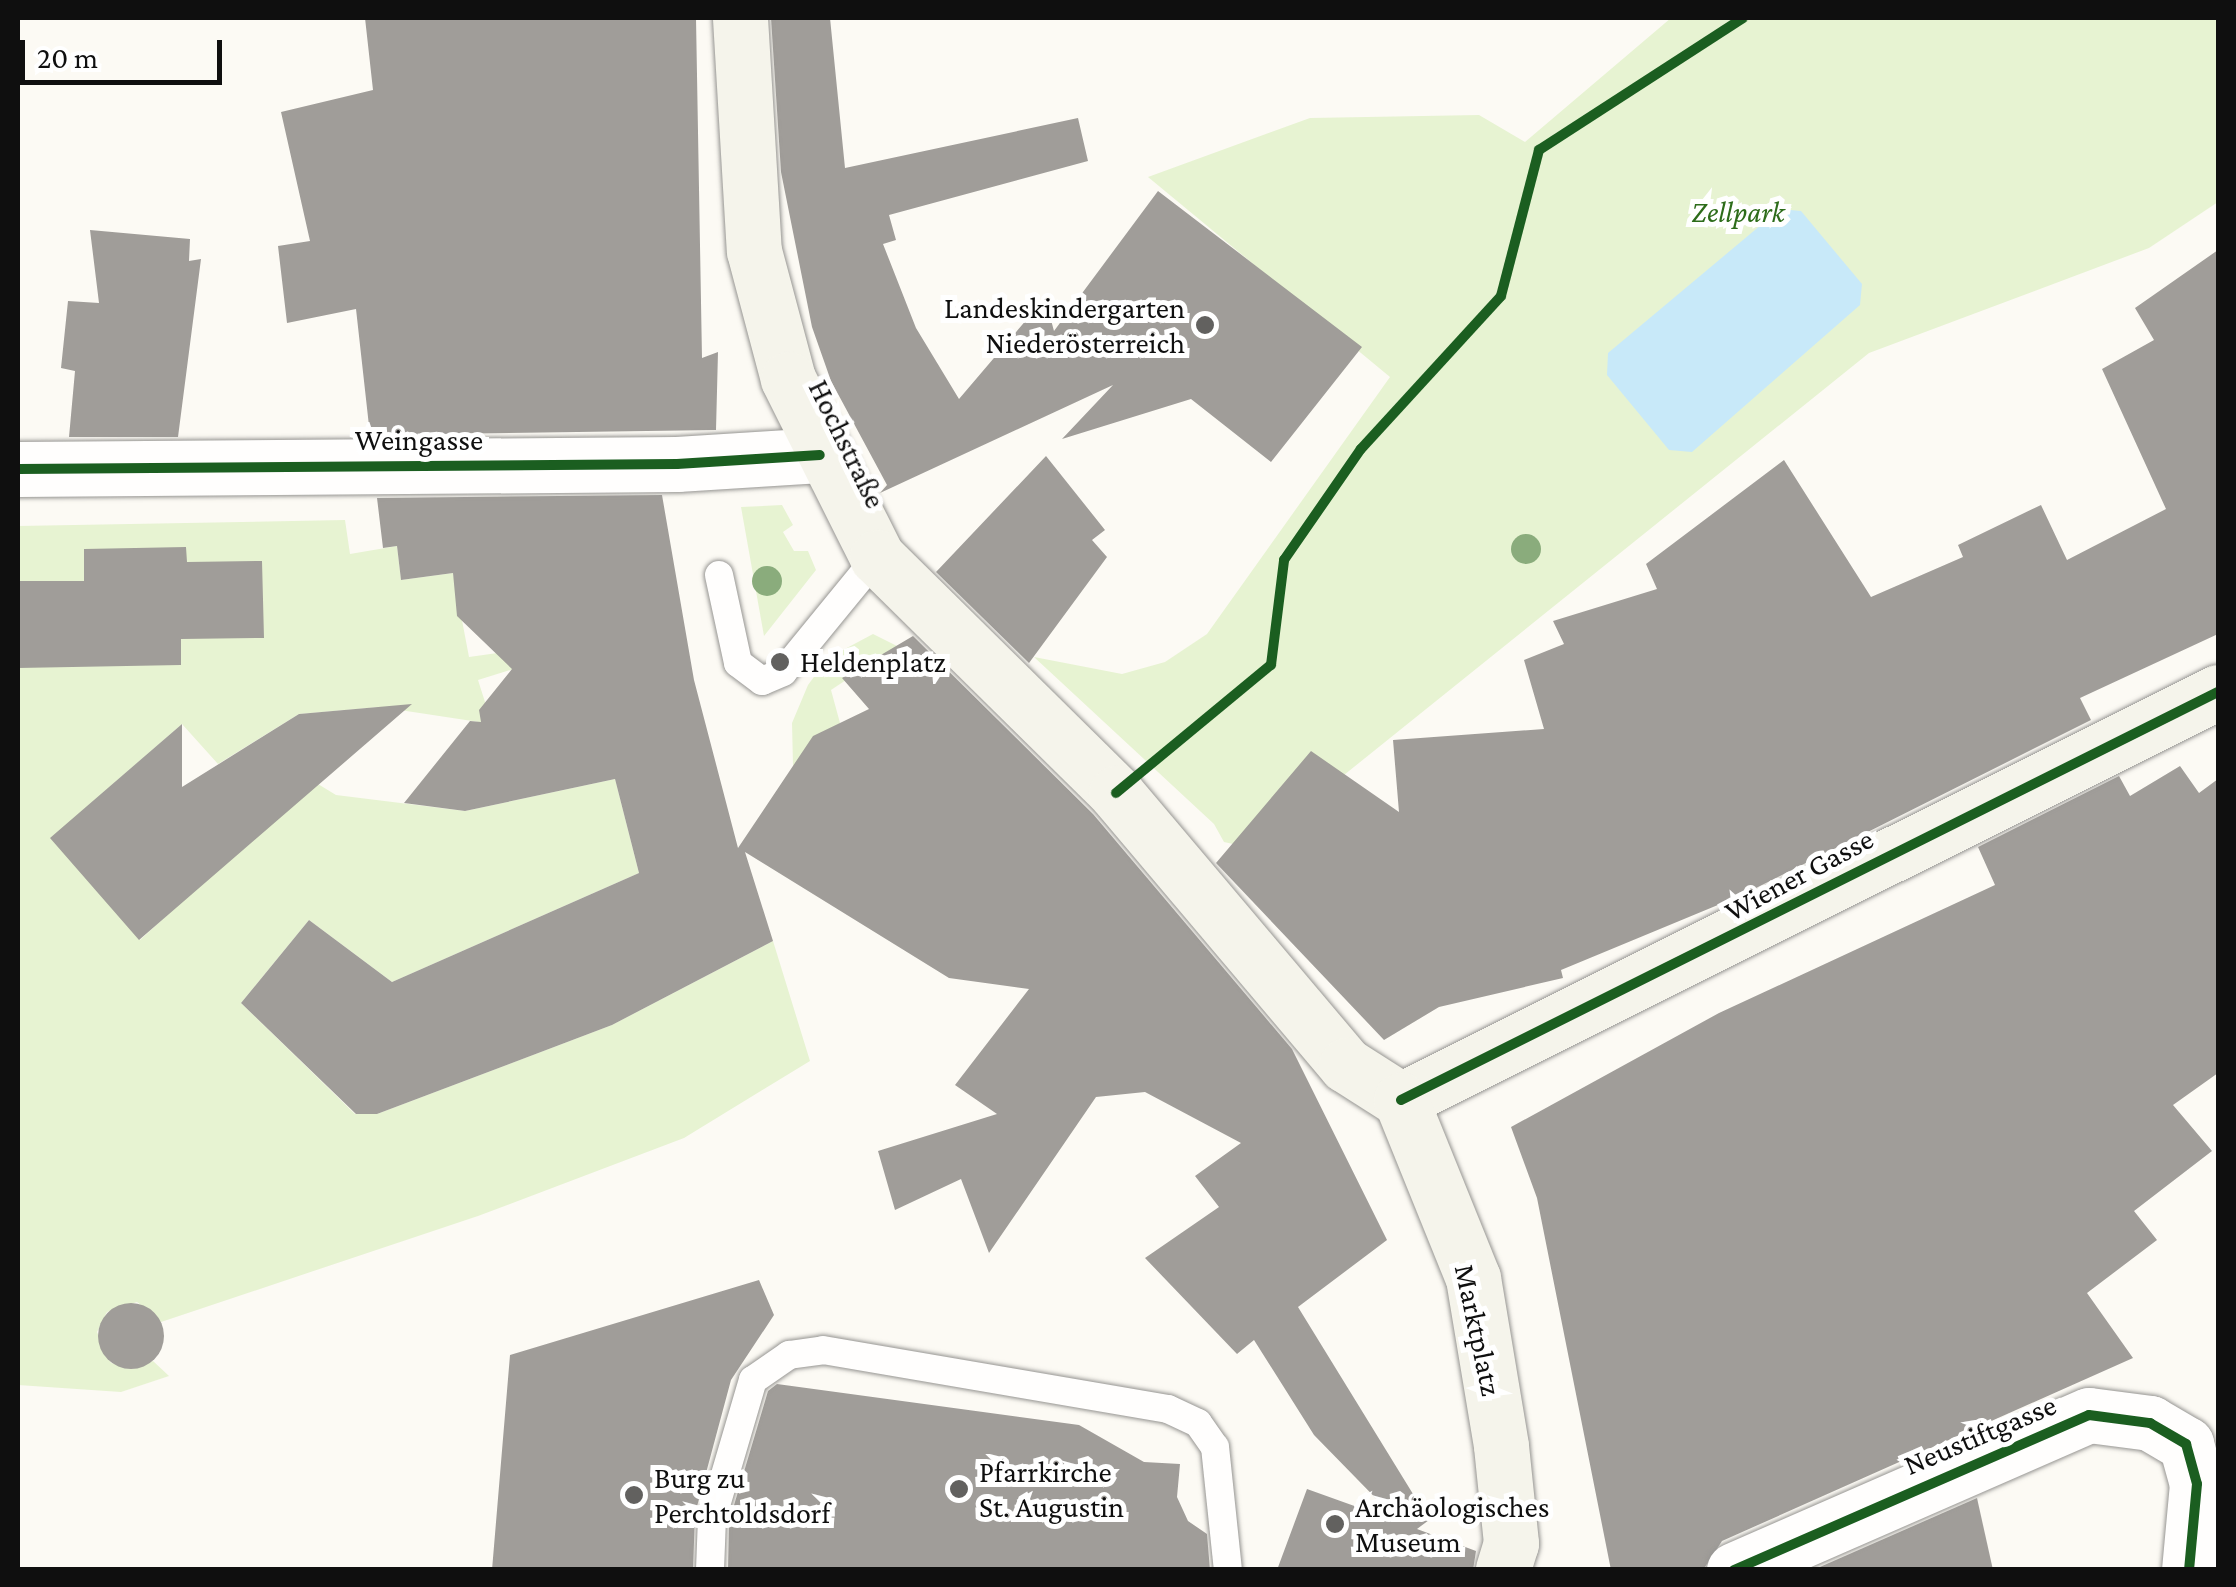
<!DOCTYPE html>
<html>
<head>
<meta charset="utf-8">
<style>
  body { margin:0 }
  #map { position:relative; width:2236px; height:1587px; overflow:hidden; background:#fcfaf4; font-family:"Crimson Pro",serif }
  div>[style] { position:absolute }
  .green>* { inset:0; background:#e7f3d2 }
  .water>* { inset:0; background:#c8e9f9 }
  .building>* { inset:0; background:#a09d99 }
  .round { border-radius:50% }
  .roads { filter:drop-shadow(0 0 2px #969592) drop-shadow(0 0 2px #969592) }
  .lane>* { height:28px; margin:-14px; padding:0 14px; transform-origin:14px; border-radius:14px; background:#fffefd }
  .street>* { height:55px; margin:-27.5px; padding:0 27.5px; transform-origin:27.5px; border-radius:27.5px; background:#fffefd }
  .secondary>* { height:55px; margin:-27.5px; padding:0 27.5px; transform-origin:27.5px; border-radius:27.5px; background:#f5f4eb }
  .cycleway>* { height:10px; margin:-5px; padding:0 5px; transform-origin:5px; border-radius:5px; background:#1b5e20 }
  .trees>* { width:30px; height:30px; margin:-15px; border-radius:50%; background:#8aac7c }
  .dots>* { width:28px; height:28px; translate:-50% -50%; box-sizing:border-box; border:5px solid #fff; border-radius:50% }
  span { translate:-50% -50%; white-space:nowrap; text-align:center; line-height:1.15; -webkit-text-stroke:10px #fff; paint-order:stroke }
  .park-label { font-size:30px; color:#2d6c1a; font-style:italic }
  .poi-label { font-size:30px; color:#0f0f0f }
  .right { translate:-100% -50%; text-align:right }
  .left { translate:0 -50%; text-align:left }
  .street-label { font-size:30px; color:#0f0f0f }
  .frame { position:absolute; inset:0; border:20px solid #0f0f0f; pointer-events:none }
  .scale { position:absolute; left:20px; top:40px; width:202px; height:45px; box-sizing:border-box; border:5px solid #0f0f0f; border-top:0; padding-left:12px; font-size:30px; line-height:35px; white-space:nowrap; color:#0f0f0f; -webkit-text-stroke:8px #fff; paint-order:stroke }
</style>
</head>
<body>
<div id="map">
  <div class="green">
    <i style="clip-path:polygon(1671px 18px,2218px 18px,2218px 202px,2149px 248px,1869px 353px,1344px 775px,1233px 844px,1224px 842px,1214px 824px,1034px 657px,1122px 674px,1165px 662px,1207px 634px,1390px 377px,1148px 177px,1310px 118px,1479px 115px,1525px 142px)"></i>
    <i style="clip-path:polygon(782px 505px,793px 525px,783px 532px,794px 551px,808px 551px,816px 570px,764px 636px,741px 507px)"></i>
    <i style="clip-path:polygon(345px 520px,350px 554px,397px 546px,401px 580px,453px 573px,469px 657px,619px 636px,478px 680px,492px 724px,380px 707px,299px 714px,218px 764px,182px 724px,51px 838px,140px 940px,313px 781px,336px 795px,465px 811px,615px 779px,639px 873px,392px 982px,309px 920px,241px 1003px,355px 1114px,377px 1114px,612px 1025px,773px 941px,810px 1061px,684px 1138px,478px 1216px,161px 1322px,137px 1302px,107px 1312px,97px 1332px,111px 1363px,132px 1369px,153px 1361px,169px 1376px,121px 1392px,18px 1385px,18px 526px)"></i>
    <i style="clip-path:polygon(873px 634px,897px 646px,831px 690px,840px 723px,793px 766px,792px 723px,808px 685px,828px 658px)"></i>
  </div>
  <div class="water">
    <i style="clip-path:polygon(1780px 209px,1801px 211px,1862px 284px,1860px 305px,1692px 452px,1669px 450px,1607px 375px,1608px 353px)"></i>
  </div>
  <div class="building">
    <i style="clip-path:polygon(365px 18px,696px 18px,702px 358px,718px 352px,716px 430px,370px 435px,356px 309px,287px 323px,278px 246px,310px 241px,281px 112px,373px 90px)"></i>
    <i style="clip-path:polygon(771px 18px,830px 18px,845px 168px,1078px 118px,1088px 161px,889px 215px,896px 240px,883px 244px,916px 328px,959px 399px,1045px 298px,1054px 331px,1158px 191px,1362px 347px,1271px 462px,1191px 399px,1062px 439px,1113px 385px,880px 493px,887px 485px,831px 381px,812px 327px,781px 172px)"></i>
    <i style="clip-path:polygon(90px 230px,190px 239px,189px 261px,201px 259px,178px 437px,69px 437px,75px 371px,61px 368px,68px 301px,99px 303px)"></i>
    <i style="clip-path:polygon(2218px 250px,2218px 634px,2080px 698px,2091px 720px,1742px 895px,1561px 970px,1563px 978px,1439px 1007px,1384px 1040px,1216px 863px,1311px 751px,1399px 812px,1393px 740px,1544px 729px,1524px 660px,1564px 644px,1553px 621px,1657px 589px,1646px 564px,1784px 460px,1871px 597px,1963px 557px,1958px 545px,2041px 505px,2067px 560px,2166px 509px,2102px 369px,2154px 340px,2135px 308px)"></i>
    <i style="clip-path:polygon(1046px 456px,1105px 530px,1092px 540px,1107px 557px,1029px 663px,936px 572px)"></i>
    <i style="clip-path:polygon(662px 495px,694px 680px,738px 848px,813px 736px,869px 709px,842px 678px,913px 636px,1093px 814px,1292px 1049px,1387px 1240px,1298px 1307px,1429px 1520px,1417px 1529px,1476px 1551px,1473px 1570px,1277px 1570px,1307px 1489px,1399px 1522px,1314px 1435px,1254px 1340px,1237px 1354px,1145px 1258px,1219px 1207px,1195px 1176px,1241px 1143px,1145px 1092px,1096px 1097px,989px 1253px,961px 1179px,895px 1210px,878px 1151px,997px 1114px,955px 1085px,1029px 989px,949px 978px,745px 852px,773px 941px,612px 1025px,377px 1114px,356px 1114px,241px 1003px,309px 920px,392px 982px,639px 873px,615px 779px,465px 811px,404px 803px,470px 721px,481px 722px,479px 710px,512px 669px,457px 616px,453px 573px,401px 580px,397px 546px,383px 548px,377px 498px)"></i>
    <i style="clip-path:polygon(186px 547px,187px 562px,262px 561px,264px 638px,181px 639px,181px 665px,18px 668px,18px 581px,84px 581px,84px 549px)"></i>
    <i style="clip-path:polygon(412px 704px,139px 940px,50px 838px,182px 724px,182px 787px,299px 714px)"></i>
    <i style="clip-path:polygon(2180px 766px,2199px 793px,2218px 779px,2218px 1073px,2173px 1105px,2212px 1151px,2134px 1211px,2157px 1240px,2087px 1293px,2133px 1358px,1722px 1541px,1703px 1570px,1611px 1570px,1537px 1198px,1511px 1127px,1719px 1013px,1995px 885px,1978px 847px,2119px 776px,2130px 796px)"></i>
    <i style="clip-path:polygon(759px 1280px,774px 1315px,731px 1380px,695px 1514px,693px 1570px,492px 1570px,510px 1355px)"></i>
    <i class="round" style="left:98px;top:1303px;width:66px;height:66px"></i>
    <i style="clip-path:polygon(777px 1384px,1079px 1425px,1144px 1462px,1180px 1464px,1177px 1497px,1188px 1521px,1207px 1534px,1210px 1570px,728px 1570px,729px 1522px,768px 1391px)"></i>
    <i style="clip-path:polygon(1977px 1498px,1993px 1570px,1813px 1570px)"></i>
  </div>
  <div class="roads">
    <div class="lane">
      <i style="left:719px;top:575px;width:90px;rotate:77.8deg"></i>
      <i style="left:738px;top:663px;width:30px;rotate:37deg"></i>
      <i style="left:762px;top:681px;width:23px;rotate:-23deg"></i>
      <i style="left:783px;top:672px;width:149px;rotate:-50.7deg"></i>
      <i style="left:710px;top:1570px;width:51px;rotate:-87.8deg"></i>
      <i style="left:712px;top:1519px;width:145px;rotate:-73.6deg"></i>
      <i style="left:753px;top:1380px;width:44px;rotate:-34.8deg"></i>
      <i style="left:789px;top:1355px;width:34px;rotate:-8deg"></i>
      <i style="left:823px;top:1350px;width:350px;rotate:9.7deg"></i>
      <i style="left:1168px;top:1409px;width:33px;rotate:25deg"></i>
      <i style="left:1198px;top:1423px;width:29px;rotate:55deg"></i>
      <i style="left:1215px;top:1447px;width:124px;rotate:84deg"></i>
    </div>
    <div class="street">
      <i style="left:18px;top:469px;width:659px;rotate:-0.43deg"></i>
      <i style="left:677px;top:464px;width:143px;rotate:-3.6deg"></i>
      <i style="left:1734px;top:1570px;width:387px;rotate:-23.6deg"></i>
      <i style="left:2089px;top:1415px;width:62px;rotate:7.5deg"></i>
      <i style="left:2150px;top:1423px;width:42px;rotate:30.3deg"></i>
      <i style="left:2186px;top:1444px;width:41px;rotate:74.6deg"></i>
      <i style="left:2197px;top:1484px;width:86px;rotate:95.3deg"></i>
    </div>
    <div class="secondary">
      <i style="left:740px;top:18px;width:233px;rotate:86.6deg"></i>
      <i style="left:754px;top:251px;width:132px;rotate:75.1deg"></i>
      <i style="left:788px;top:379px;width:199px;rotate:63.4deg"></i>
      <i style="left:877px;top:557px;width:336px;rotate:44.6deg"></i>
      <i style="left:1116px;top:793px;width:356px;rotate:49.8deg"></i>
      <i style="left:1346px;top:1065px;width:65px;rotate:32.5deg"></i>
      <i style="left:1401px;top:1100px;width:913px;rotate:-26.54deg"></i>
      <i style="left:1401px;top:1100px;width:192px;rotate:68deg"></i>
      <i style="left:1473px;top:1278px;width:170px;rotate:80.5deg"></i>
      <i style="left:1501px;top:1446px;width:98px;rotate:84.1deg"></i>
      <i style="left:1511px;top:1543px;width:28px;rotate:107deg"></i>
    </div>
  </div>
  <div class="cycleway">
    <i style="left:18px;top:469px;width:659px;rotate:-0.43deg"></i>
    <i style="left:677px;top:464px;width:143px;rotate:-3.6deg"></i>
    <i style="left:1116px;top:793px;width:201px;rotate:-39.6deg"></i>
    <i style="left:1271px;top:665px;width:106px;rotate:-82.9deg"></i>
    <i style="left:1284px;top:560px;width:135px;rotate:-55.3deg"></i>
    <i style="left:1361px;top:449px;width:207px;rotate:-47.5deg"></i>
    <i style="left:1501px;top:296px;width:151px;rotate:-75.4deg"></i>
    <i style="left:1539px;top:150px;width:243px;rotate:-32.9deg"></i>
    <i style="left:1401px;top:1100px;width:913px;rotate:-26.54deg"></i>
    <i style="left:1734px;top:1570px;width:387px;rotate:-23.6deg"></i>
    <i style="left:2089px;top:1415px;width:62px;rotate:7.5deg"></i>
    <i style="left:2150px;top:1423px;width:42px;rotate:30.3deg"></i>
    <i style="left:2186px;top:1444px;width:41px;rotate:74.6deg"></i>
    <i style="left:2197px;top:1484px;width:86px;rotate:95.3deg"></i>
  </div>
  <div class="trees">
    <i style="left:1526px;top:549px"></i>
    <i style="left:767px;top:581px"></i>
  </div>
  <div class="dots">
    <i style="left:1205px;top:325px;background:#62615f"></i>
    <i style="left:780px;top:662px;background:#62615f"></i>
    <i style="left:959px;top:1489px;background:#62615f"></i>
    <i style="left:634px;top:1495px;background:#62615f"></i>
    <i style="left:1335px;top:1524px;background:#62615f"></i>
  </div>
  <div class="park-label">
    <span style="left:1738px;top:212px">Zellpark</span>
  </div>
  <div class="poi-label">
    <span class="right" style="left:1185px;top:325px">Landeskindergarten<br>Niederösterreich</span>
    <span class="left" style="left:800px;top:662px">Heldenplatz</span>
    <span class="left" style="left:979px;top:1489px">Pfarrkirche<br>St. Augustin</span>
    <span class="left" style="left:654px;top:1495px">Burg zu<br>Perchtoldsdorf</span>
    <span class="left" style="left:1355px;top:1524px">Archäologisches<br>Museum</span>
  </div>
  <div class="street-label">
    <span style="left:419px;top:440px">Weingasse</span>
    <span style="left:847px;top:444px;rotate:64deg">Hochstraße</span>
    <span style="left:1799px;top:875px;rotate:-28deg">Wiener Gasse</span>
    <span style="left:1478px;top:1330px;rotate:78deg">Marktplatz</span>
    <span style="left:1980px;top:1435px;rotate:-23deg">Neustiftgasse</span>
  </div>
  <div class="frame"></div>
  <div class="scale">20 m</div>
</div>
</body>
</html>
